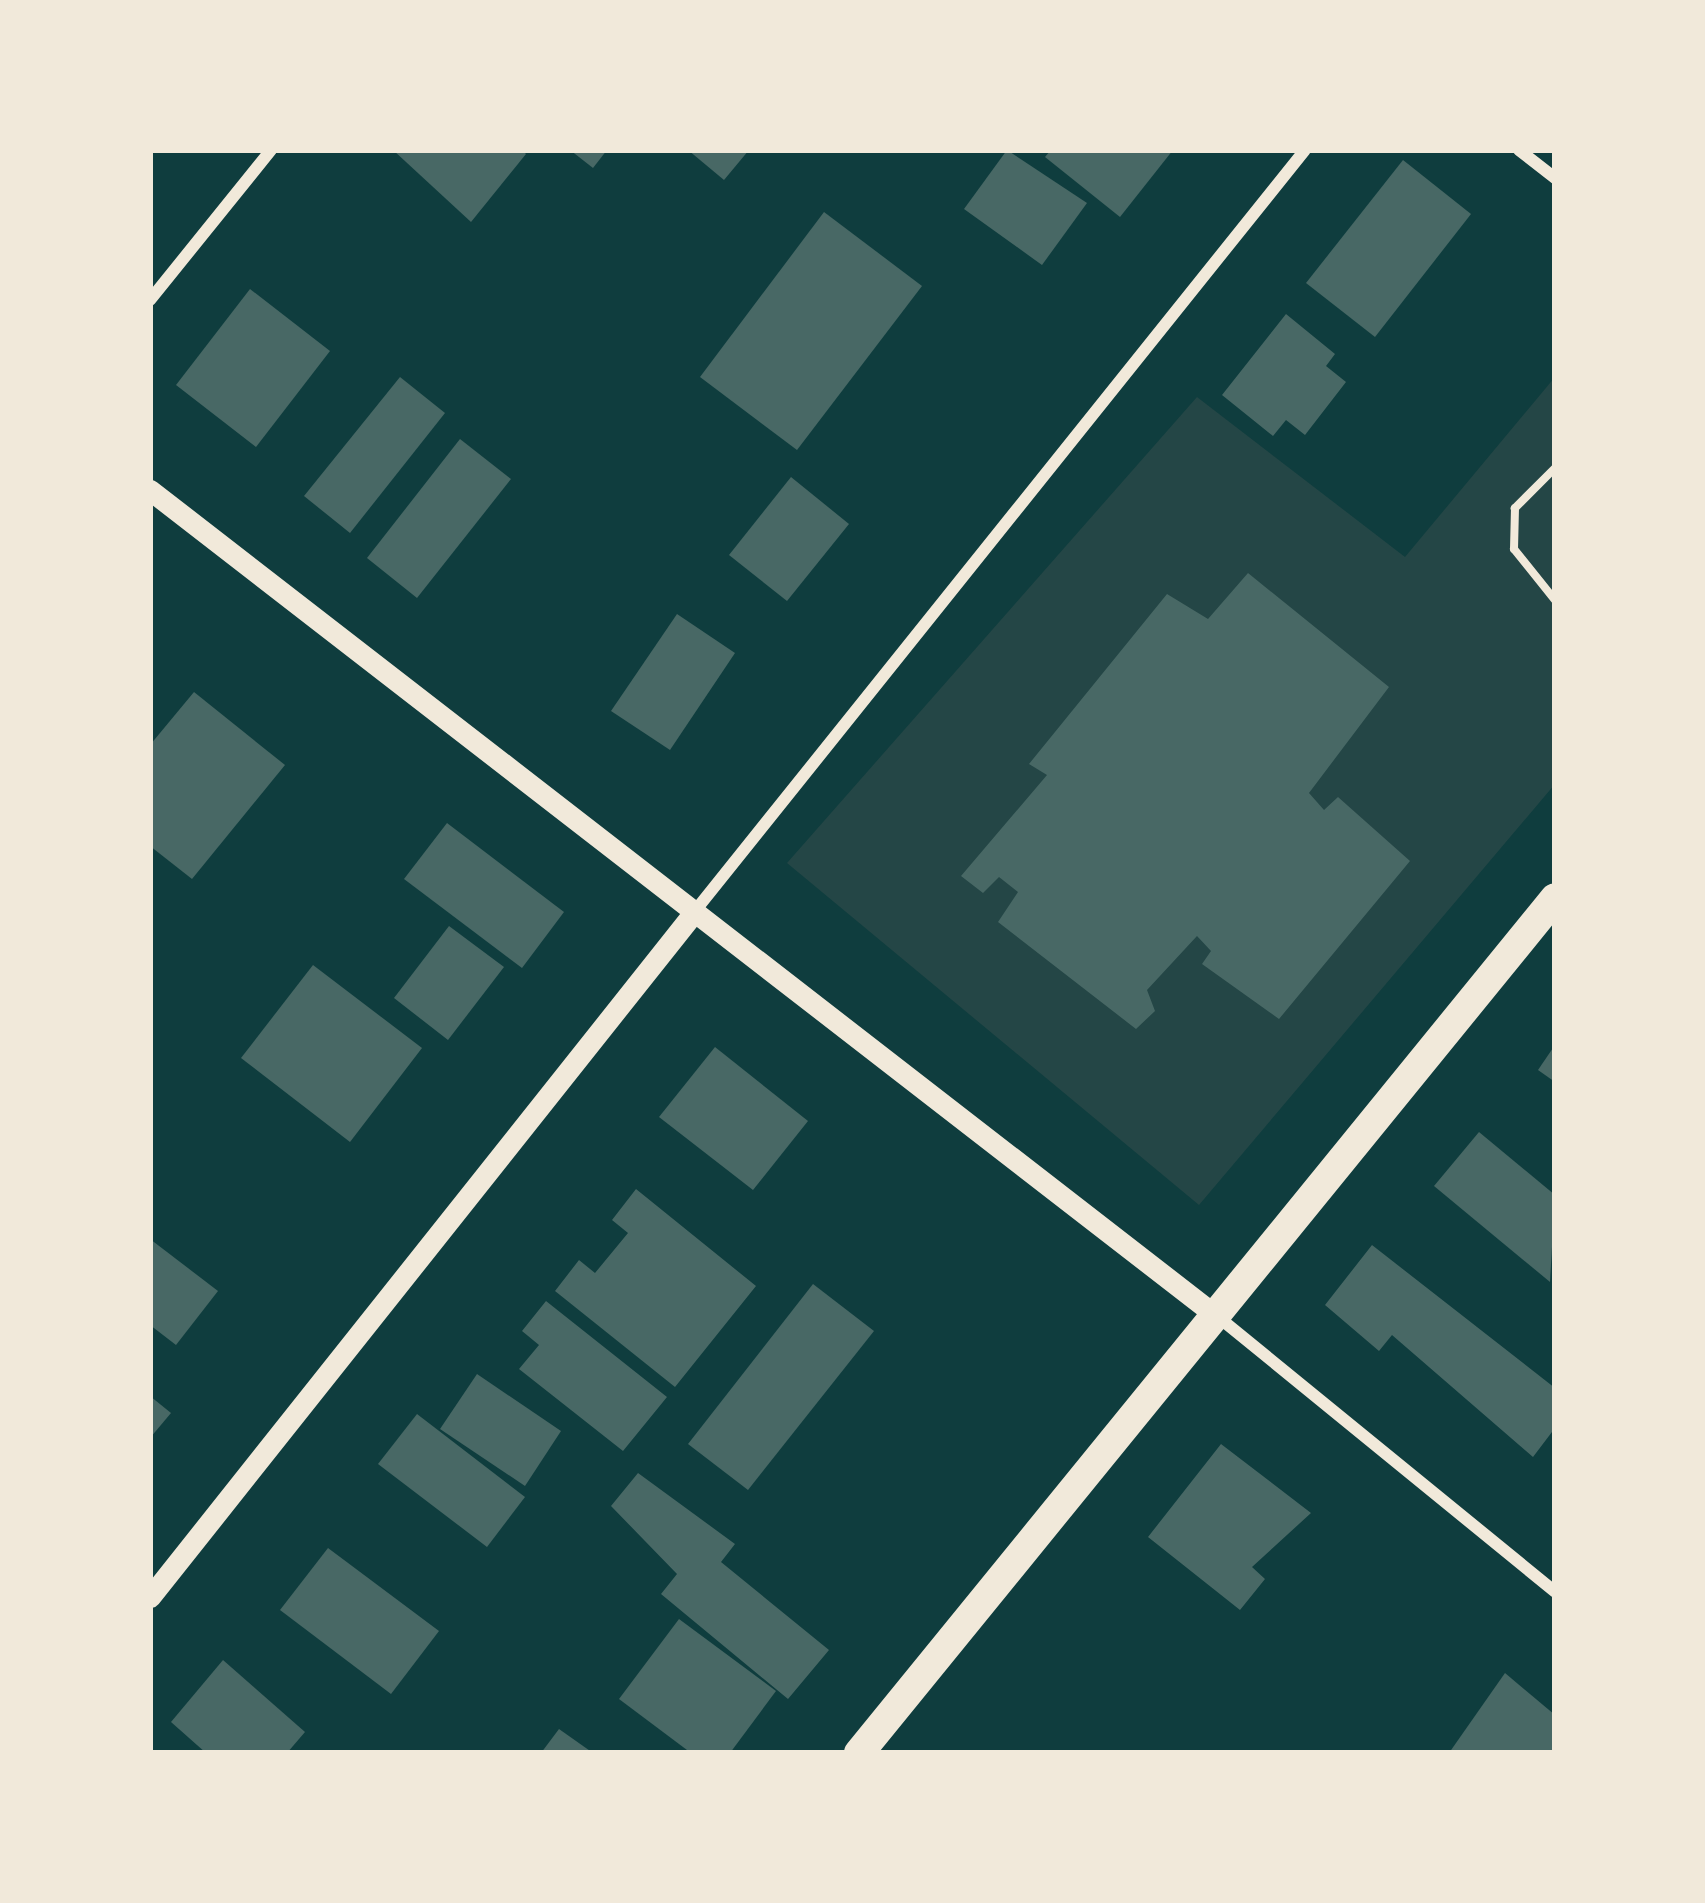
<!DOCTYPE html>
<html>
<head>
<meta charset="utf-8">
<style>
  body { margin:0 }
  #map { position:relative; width:1705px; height:1903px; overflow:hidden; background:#0f3d3e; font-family:"Alegreya Sans",sans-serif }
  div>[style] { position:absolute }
  .green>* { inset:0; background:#244646 }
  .building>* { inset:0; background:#486865 }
  .path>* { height:8px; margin:-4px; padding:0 4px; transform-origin:4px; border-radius:4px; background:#f1e9da }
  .minor>* { height:12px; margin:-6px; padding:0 6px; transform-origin:6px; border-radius:6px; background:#f1e9da }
  .tertiary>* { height:21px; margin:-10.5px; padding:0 10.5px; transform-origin:10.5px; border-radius:10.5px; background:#f1e9da }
  .primary>* { height:30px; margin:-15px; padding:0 15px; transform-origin:15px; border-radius:15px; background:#f1e9da }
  span { translate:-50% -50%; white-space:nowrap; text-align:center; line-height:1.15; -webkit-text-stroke:9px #f1e9da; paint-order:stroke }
  .frame { position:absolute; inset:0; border:153px solid #f1e9da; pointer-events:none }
</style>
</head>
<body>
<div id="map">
  <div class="green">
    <i style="clip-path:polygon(1555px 377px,1555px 784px,1199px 1205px,787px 863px,1197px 397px,1405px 557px)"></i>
  </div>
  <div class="building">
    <i style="clip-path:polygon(393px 150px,522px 150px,526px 154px,471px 222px)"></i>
    <i style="clip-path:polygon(570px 150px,607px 150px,593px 168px)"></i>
    <i style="clip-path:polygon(688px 150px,749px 150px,724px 180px)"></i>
    <i style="clip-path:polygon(1007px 150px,1087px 203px,1042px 265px,964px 209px)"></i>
    <i style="clip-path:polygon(1051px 150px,1173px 150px,1120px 217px,1045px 157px)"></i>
    <i style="clip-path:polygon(1403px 160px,1471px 214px,1375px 337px,1306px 283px)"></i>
    <i style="clip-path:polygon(824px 212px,922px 286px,797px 450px,700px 377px)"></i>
    <i style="clip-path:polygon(250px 289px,330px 351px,256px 447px,176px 385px)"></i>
    <i style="clip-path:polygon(1286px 314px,1335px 354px,1326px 366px,1346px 382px,1305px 435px,1286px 420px,1273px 436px,1222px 395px)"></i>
    <i style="clip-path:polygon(400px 377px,445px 413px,350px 533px,304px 496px)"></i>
    <i style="clip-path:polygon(460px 439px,511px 479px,417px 598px,367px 558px)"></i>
    <i style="clip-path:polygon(791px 477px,849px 524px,787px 601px,729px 555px)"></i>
    <i style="clip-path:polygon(1248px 573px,1389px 687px,1309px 793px,1324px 810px,1338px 797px,1410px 861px,1279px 1019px,1202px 964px,1211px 951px,1197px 936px,1147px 990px,1155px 1011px,1136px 1029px,998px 922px,1018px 892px,999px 877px,983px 893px,961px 876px,1047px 775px,1029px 764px,1167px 594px,1208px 619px)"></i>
    <i style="clip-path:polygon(677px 614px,735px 653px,670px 750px,611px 711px)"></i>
    <i style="clip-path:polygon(194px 692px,285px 765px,192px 879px,150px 846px,150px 745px)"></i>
    <i style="clip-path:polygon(447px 823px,564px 912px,522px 968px,404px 879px)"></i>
    <i style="clip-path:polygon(449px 926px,504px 967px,448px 1040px,394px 998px)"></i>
    <i style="clip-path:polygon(313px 965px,422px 1048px,350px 1142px,241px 1058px)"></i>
    <i style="clip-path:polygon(1555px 1045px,1555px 1082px,1538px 1070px)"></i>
    <i style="clip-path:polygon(715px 1047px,808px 1121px,753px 1190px,659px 1117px)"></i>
    <i style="clip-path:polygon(1479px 1132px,1555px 1195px,1550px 1282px,1434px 1186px)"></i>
    <i style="clip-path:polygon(636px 1189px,756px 1286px,675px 1387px,555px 1291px,579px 1260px,595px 1273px,628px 1233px,612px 1220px)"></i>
    <i style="clip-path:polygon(150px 1239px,218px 1291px,176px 1345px,150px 1325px)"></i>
    <i style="clip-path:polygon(1372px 1245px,1555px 1388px,1555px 1428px,1533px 1457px,1392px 1335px,1379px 1351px,1325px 1305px)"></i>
    <i style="clip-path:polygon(813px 1284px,874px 1331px,748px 1490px,688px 1444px)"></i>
    <i style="clip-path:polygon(546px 1301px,667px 1397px,623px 1451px,519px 1369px,539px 1345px,522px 1331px)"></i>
    <i style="clip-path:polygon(477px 1374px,561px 1431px,525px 1486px,440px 1429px)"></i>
    <i style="clip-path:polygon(150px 1396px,171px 1413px,150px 1438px)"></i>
    <i style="clip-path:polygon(417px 1414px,525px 1497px,487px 1547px,378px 1464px)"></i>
    <i style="clip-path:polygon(1221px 1444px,1311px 1513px,1252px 1567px,1265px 1579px,1240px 1610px,1148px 1537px)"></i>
    <i style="clip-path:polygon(638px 1473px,735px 1544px,721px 1562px,829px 1650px,788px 1699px,661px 1594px,677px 1574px,611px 1506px)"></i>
    <i style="clip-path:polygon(328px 1548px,439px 1631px,391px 1694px,280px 1610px)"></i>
    <i style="clip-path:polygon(679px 1619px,776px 1691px,730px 1753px,691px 1753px,619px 1699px)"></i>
    <i style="clip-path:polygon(223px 1660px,305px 1732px,287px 1753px,206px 1753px,171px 1722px)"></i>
    <i style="clip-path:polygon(1505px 1673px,1555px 1715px,1555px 1753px,1449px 1753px)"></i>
    <i style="clip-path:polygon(559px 1729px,593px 1753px,541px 1753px)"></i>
  </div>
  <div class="path">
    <i style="left:1555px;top:468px;width:57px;rotate:135deg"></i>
    <i style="left:1515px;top:508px;width:41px;rotate:91.4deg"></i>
    <i style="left:1514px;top:549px;width:65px;rotate:51.2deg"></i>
  </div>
  <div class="minor">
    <i style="left:1519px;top:150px;width:46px;rotate:37.9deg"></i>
    <i style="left:150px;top:300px;width:193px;rotate:-51.1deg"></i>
    <i style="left:695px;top:911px;width:975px;rotate:-51.29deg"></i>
    <i style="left:1217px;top:1316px;width:436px;rotate:39.2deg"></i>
  </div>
  <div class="tertiary">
    <i style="left:150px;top:490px;width:1346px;rotate:37.76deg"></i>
    <i style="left:150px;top:1597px;width:876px;rotate:-51.53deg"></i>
  </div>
  <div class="primary">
    <i style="left:859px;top:1753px;width:1102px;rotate:-50.85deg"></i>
  </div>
  <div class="frame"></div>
</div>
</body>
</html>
